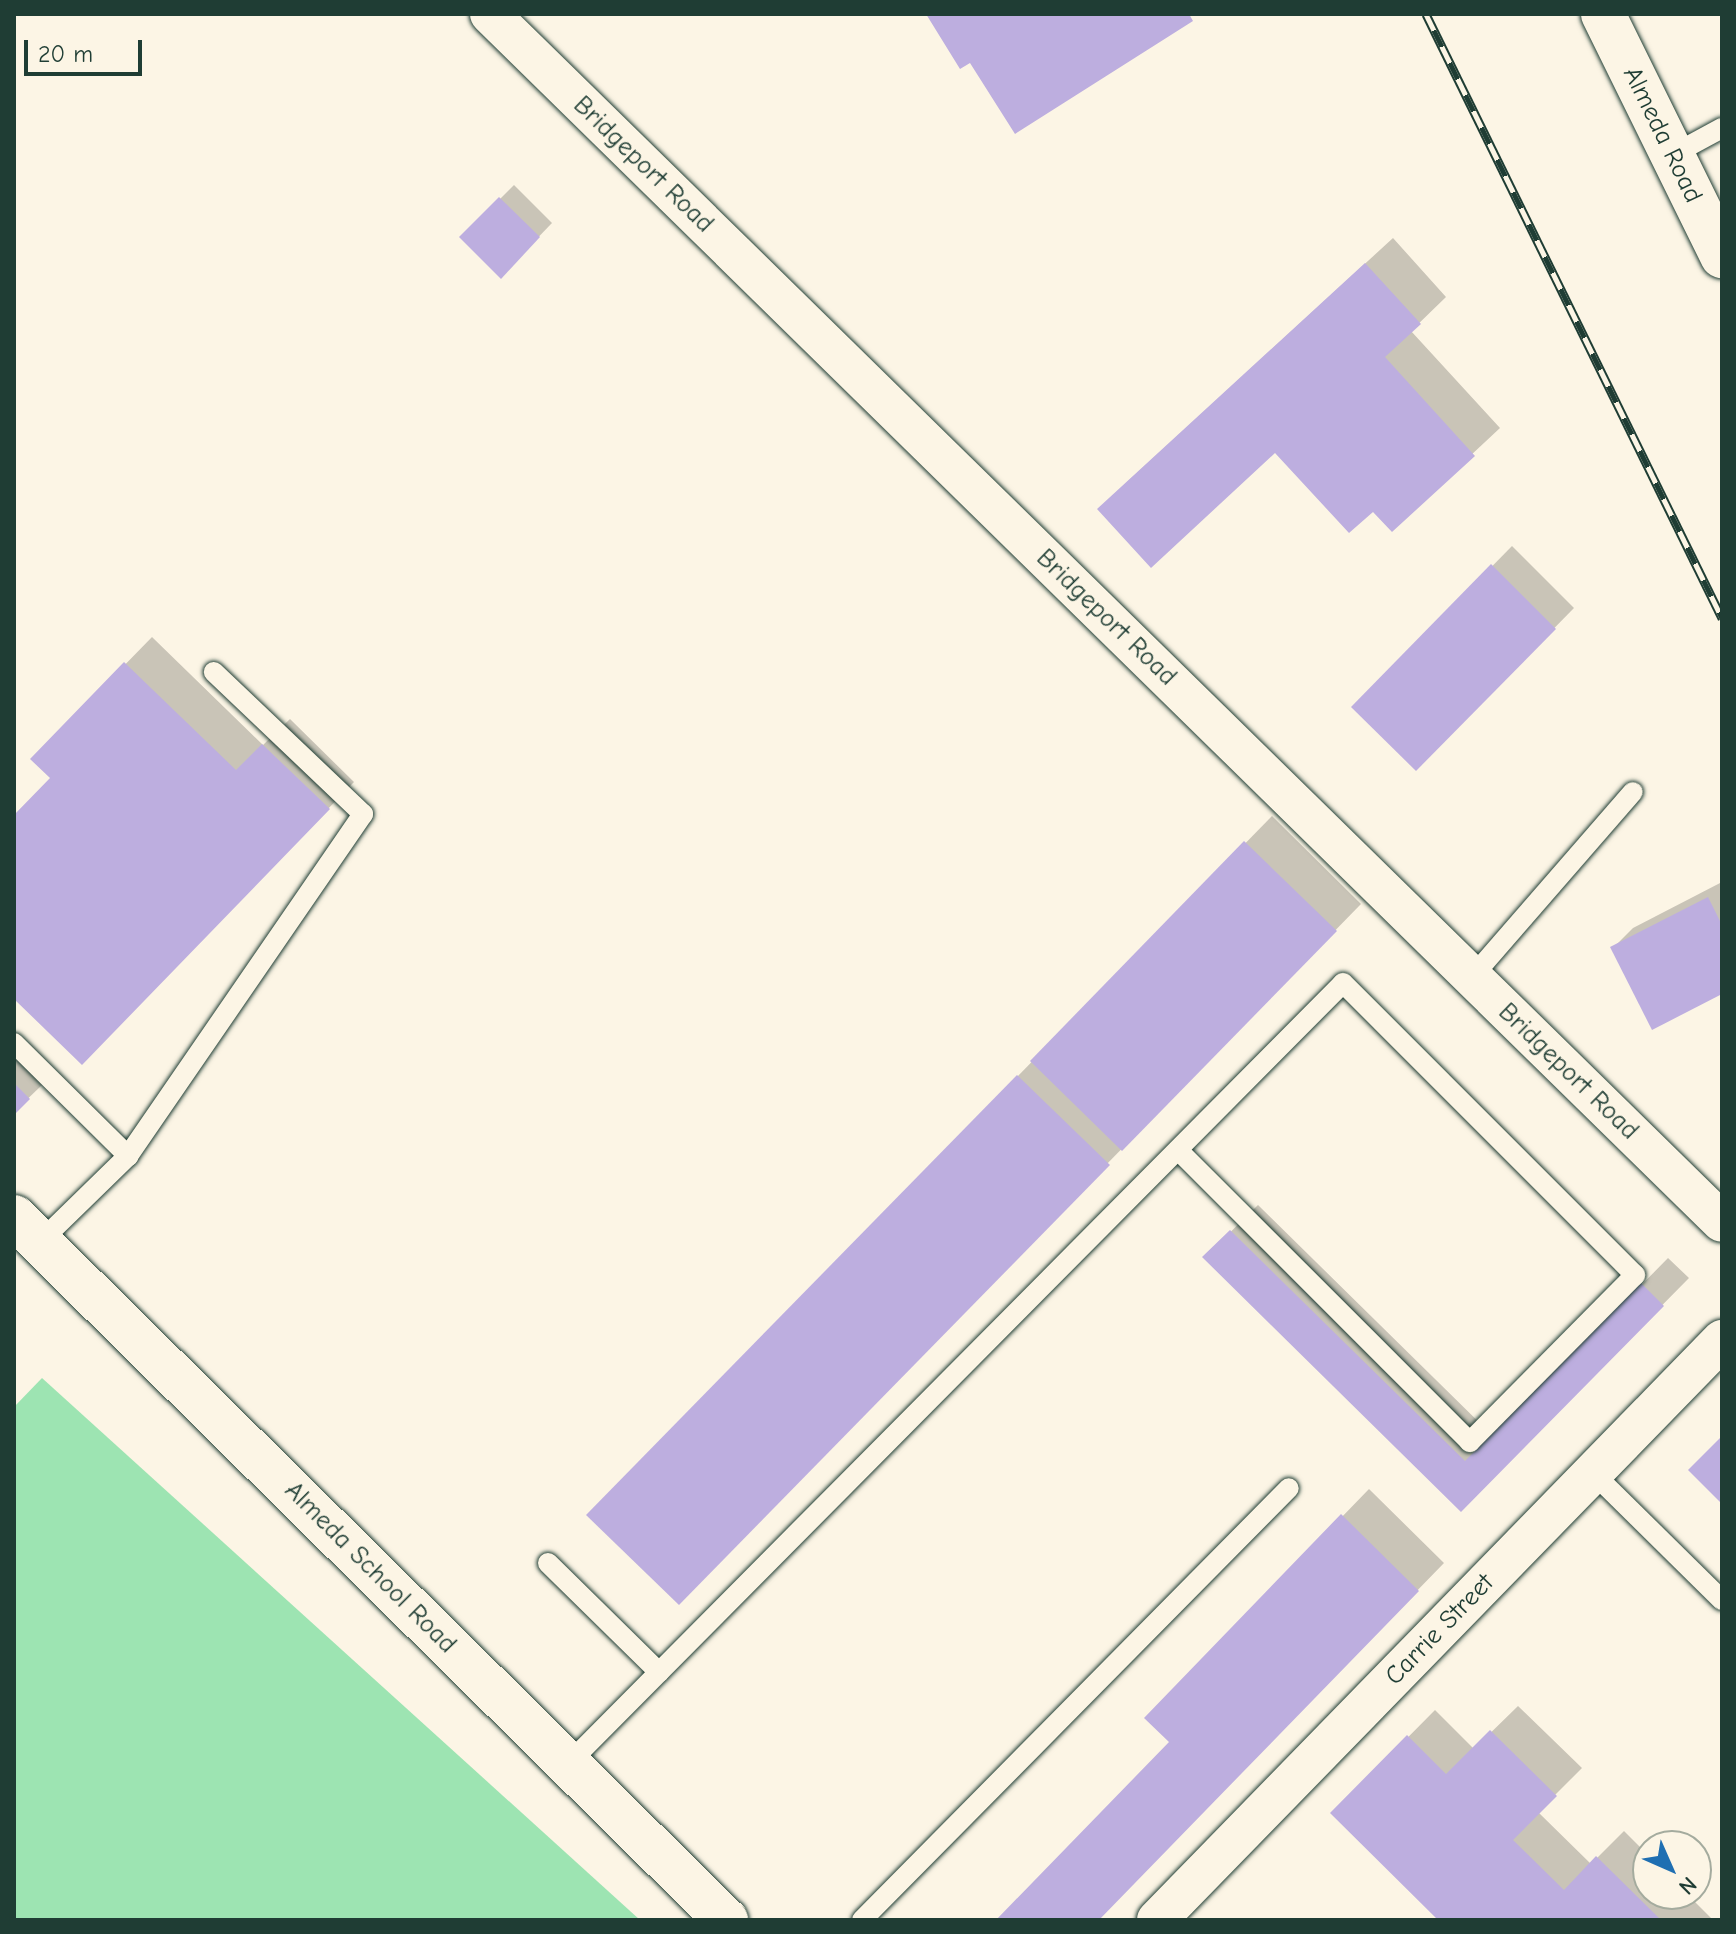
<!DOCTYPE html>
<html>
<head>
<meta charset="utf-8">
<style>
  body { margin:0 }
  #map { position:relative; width:1736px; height:1934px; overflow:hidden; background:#fcf5e5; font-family:"Comic Neue",sans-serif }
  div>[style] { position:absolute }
  .green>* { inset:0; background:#9de4b2 }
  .shadow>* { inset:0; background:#0003 }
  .building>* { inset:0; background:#bdaedf }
  .roads { filter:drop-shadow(0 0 2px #1f3d34) drop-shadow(0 0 2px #1f3d34) }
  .service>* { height:20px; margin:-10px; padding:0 10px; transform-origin:10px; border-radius:10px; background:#fcf5e5 }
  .minor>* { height:40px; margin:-20px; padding:0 20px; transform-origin:20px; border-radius:20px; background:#fcf5e5 }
  .tertiary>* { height:44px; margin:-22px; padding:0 22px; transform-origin:22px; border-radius:22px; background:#fcf5e5 }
  .primary>* { height:44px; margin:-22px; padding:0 22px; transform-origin:22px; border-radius:22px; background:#fcf5e5 }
  .rail>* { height:9px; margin-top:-4.5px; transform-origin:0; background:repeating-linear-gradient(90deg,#fcf5e5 0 18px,#1f3d34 0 36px); box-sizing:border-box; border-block:2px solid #1f3d34 }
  span { translate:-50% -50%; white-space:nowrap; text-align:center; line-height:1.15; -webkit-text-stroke:6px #fcf5e5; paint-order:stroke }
  .street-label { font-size:26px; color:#1f3d34 }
  .frame { position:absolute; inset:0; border:16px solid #1f3d34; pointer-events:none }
  .north { position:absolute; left:1632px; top:1830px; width:80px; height:80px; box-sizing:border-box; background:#fcf5e5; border:2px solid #a4ab9e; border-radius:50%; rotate:135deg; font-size:22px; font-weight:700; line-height:32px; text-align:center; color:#1f3d34 }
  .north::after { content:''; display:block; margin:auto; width:28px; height:36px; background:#1f6fb2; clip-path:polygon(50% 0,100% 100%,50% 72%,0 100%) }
  .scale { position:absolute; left:24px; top:40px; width:118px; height:36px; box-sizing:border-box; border:4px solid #1f3d34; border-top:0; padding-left:10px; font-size:24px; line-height:28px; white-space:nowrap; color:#1f3d34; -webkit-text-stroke:6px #fcf5e5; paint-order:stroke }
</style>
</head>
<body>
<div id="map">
  <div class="green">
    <i style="clip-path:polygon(42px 1378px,640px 1920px,14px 1920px,14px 1407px)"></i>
  </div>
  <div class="shadow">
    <i style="clip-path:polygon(514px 185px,552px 223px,501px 276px,462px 237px)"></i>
    <i style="clip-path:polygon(1393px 238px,1446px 297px,1411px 331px,1500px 428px,1392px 529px,1373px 509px,1276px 450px,1126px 483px)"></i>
    <i style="clip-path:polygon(1512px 546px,1574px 608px,1416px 769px,1354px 707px)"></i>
    <i style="clip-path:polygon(152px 637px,263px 745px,290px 719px,354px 782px,108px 1036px,14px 997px,14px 818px,52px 778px,33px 759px)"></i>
    <i style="clip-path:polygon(1272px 816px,1361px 904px,679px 1602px,589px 1515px)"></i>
    <i style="clip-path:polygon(1722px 882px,1722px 992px,1613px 948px,1633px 928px)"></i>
    <i style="clip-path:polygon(14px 1056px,42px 1085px,14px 1112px)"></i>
    <i style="clip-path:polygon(1258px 1205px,1493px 1436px,1668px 1258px,1689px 1278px,1461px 1509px,1205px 1257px)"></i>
    <i style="clip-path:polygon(1369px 1489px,1444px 1563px,1097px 1920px,999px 1920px,1172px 1742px,1147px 1718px)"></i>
    <i style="clip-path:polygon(1518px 1706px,1582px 1768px,1538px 1812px,1591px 1864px,1624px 1831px,1648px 1855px,1648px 1894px,1687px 1894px,1713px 1920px,1441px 1920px,1333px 1813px,1435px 1710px,1474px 1749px)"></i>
  </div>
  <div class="building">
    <i style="clip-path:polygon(926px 14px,1189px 14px,1193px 21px,1015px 134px,970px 63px,960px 69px)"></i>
    <i style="clip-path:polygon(499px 197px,540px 237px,501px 279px,459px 237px)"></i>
    <i style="clip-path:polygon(1365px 263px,1421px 324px,1385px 357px,1475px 456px,1392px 532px,1373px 512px,1349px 533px,1275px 453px,1151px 568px,1097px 509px)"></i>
    <i style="clip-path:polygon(1491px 564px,1556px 629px,1416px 771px,1351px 707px)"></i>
    <i style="clip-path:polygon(124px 662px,236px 770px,262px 744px,330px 809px,82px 1065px,14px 999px,14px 815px,50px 778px,30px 759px)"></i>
    <i style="clip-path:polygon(1244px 841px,1337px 931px,1122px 1151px,1030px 1061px)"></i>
    <i style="clip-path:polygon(1708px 897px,1722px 925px,1722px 994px,1652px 1030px,1610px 947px)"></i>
    <i style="clip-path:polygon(1017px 1075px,1110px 1165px,679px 1605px,586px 1515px)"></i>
    <i style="clip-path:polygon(14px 1083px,30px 1099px,14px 1115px)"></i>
    <i style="clip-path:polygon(1230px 1230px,1465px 1461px,1641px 1283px,1664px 1306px,1461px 1512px,1202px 1257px)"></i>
    <i style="clip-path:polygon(1722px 1436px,1722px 1504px,1688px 1470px)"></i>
    <i style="clip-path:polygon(1341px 1514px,1419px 1591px,1099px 1920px,996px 1920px,1169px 1742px,1144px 1718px)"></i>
    <i style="clip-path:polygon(1490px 1730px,1557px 1796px,1513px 1840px,1564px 1890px,1596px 1856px,1661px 1920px,1438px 1920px,1330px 1813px,1407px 1735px,1446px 1774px)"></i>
  </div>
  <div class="roads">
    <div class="service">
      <i style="left:1672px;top:155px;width:57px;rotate:-28.4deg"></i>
      <i style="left:1472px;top:977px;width:245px;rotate:-49deg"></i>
      <i style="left:14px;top:1043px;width:161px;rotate:44.7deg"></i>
      <i style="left:128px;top:1156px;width:123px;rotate:135.7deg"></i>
      <i style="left:128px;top:1156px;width:415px;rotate:-55.5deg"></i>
      <i style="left:363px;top:814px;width:206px;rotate:-136.4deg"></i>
      <i style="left:1593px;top:1473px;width:181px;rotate:44.6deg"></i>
      <i style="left:548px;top:1563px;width:156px;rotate:44.5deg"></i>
      <i style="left:568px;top:1764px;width:1100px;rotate:-45.22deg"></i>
      <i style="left:1343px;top:983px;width:413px;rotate:45deg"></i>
      <i style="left:1635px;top:1275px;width:235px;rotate:134.7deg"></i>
      <i style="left:1470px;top:1442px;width:413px;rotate:-135deg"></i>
      <i style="left:862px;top:1920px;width:607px;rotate:-45.33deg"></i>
    </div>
    <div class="minor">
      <i style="left:490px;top:14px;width:1725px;rotate:44.44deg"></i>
      <i style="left:1157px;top:1920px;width:810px;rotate:-45.75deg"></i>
    </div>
    <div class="tertiary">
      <i style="left:14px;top:1217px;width:1001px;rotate:44.64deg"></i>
    </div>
    <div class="primary">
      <i style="left:1603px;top:14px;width:270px;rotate:63.8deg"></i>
    </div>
  </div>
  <div class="rail">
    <i style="left:1426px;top:14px;width:673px;rotate:63.89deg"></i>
  </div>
  <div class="street-label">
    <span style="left:1662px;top:135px;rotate:64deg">Almeda Road</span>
    <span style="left:643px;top:165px;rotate:44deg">Bridgeport Road</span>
    <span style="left:1106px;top:618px;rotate:44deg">Bridgeport Road</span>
    <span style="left:1568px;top:1072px;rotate:44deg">Bridgeport Road</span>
    <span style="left:370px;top:1568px;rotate:45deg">Almeda School Road</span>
    <span style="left:1440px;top:1630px;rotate:-46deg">Carrie Street</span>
  </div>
  <div class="frame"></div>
  <div class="north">N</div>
  <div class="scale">20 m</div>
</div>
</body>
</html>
